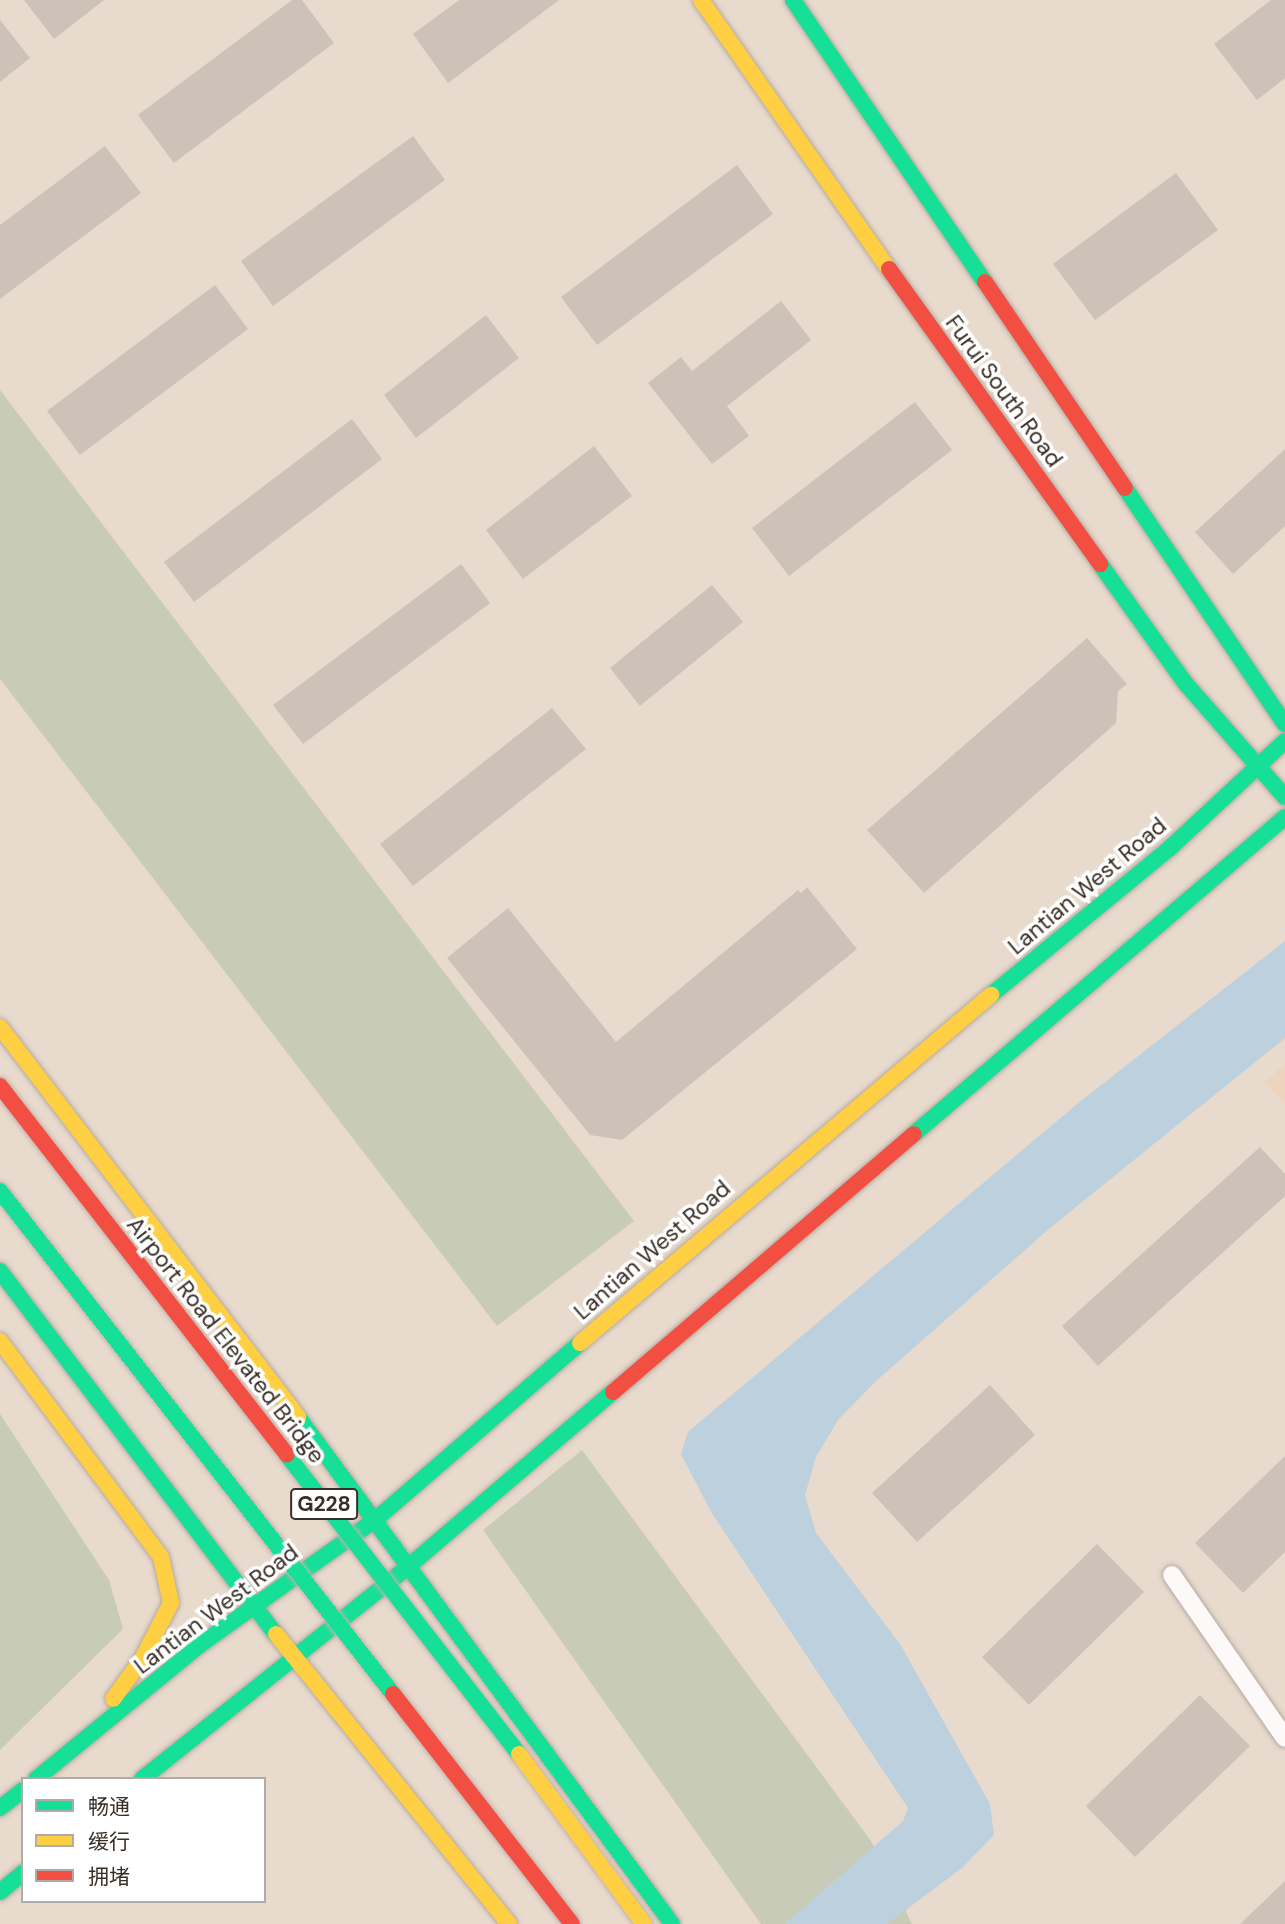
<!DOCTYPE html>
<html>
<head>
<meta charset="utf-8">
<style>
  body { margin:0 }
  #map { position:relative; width:1285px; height:1924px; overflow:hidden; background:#e8dacd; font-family:"DM Sans","Noto Sans SC",sans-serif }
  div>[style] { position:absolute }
  .built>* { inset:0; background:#ecd4be }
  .green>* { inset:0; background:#c9cbb9 }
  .water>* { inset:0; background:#bdd0de }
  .building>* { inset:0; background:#cdc2b8 }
  .roads { filter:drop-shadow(0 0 2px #b5aaa0) drop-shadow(0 0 2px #b5aaa0) }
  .lane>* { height:18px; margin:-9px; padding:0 9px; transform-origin:9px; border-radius:9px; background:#fcf9f8 }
  .fast>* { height:16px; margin:-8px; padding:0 8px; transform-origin:8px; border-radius:8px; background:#16e098 }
  .slow>* { height:16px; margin:-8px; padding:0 8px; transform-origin:8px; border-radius:8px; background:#ffcf43 }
  .jam>* { height:16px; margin:-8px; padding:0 8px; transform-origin:8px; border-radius:8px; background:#f24e42 }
  .bridges { filter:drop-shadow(0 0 2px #c3b1ab) drop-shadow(0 0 2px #c3b1ab) }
  .fast-bridge>* { height:16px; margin:-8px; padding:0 8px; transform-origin:8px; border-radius:8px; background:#16e098 }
  .slow-bridge>* { height:16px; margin:-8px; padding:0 8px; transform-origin:8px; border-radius:8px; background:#ffcf43 }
  .jam-bridge>* { height:16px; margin:-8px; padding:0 8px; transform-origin:8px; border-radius:8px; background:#f24e42 }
  span { translate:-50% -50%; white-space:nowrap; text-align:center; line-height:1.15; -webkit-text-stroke:7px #fff; paint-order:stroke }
  .shield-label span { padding:2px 5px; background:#fff; border:2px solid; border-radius:5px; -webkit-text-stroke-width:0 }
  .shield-label { font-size:21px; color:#382e25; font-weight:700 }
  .street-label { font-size:23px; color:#382e25 }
  .legend { position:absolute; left:21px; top:1777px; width:245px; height:126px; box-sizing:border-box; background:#fff; border:2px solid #afaba8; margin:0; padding:9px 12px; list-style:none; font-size:21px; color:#382e25 }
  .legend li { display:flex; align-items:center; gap:14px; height:35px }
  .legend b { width:35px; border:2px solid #afaba8 }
</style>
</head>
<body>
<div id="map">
  <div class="built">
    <i style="clip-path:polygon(1285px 1064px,1285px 1103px,1265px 1082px)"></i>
  </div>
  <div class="green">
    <i style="clip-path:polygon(0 390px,634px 1221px,497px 1326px,0 679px)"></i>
    <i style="clip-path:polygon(0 1414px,109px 1580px,123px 1629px,0 1750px)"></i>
    <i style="clip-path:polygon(582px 1450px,871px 1841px,912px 1924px,761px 1924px,483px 1530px)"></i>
  </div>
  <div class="water">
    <i style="clip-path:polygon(1285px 941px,1285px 1038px,1050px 1228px,875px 1382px,838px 1420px,816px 1457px,805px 1495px,816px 1533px,900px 1644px,990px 1804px,994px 1835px,962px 1868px,887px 1924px,785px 1924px,903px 1821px,908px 1808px,711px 1512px,681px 1454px,688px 1432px,1077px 1104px)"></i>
  </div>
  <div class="building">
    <i style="clip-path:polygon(24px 0,104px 0,54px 39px)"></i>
    <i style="clip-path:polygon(292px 0,302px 0,334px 43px,174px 163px,138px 115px)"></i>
    <i style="clip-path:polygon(459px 0,559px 0,448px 83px,413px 34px)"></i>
    <i style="clip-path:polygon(1271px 0,1285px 0,1285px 78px,1257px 100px,1214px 44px)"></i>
    <i style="clip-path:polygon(0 20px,30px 58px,0 82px)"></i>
    <i style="clip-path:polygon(413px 136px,445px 180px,273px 306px,241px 261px)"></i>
    <i style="clip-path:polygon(105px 146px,141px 193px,0 299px,0 225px)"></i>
    <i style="clip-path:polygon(737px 165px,773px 214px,597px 345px,561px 297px)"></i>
    <i style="clip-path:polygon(1176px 173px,1218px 230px,1095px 320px,1053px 264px)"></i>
    <i style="clip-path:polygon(215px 285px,248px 329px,80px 455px,47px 411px)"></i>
    <i style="clip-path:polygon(781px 301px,811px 340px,727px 406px,749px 436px,712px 464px,648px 383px,681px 357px,692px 371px)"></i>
    <i style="clip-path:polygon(486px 315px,519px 358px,416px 438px,384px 395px)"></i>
    <i style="clip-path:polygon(915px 402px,952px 450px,789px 576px,752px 528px)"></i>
    <i style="clip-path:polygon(352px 419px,382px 459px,194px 602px,164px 562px)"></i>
    <i style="clip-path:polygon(594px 446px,632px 496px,523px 579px,486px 530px)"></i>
    <i style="clip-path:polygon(1285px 449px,1285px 526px,1233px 574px,1195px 532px)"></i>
    <i style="clip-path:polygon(461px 564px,490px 603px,303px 744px,273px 705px)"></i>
    <i style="clip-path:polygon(712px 585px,743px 622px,640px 706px,610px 668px)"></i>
    <i style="clip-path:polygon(1087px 638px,1127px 684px,1118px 691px,1116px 723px,924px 893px,867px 830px)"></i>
    <i style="clip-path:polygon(552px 708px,586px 749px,413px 886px,380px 844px)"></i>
    <i style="clip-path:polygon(807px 887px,857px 949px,622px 1140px,590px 1135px,447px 958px,508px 908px,616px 1042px,798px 890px,801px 893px)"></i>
    <i style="clip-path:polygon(1260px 1147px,1285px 1174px,1285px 1196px,1098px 1366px,1062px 1326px)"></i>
    <i style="clip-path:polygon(990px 1385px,1035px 1435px,917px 1542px,872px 1493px)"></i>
    <i style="clip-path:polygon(1285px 1456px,1285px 1552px,1243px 1593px,1195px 1543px)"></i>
    <i style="clip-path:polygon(1097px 1544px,1144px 1592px,1029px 1705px,982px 1657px)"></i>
    <i style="clip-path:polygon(1200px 1695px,1250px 1746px,1135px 1857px,1086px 1806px)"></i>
    <i style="clip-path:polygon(1285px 1881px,1285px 1924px,1240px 1924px)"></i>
  </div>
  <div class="roads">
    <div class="lane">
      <i style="left:1172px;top:1575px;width:198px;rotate:55.3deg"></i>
    </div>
    <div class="fast">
      <i style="left:793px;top:0;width:341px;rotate:55.8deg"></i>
      <i style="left:1125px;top:488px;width:285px;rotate:55.9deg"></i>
      <i style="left:1100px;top:564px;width:148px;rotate:54.4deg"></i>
      <i style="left:1186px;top:684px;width:150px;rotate:48.8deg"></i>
      <i style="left:991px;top:995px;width:232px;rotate:-39.4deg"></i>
      <i style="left:1170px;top:848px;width:157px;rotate:-42.9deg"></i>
      <i style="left:914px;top:1134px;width:488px;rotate:-40.5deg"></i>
      <i style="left:0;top:1271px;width:456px;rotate:52.8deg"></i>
      <i style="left:298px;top:1417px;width:630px;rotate:53.58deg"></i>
      <i style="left:36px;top:1779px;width:208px;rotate:-39.3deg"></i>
      <i style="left:197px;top:1647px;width:219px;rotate:-35.5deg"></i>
      <i style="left:375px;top:1520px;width:271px;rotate:-40.8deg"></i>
      <i style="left:142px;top:1779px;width:342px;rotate:-38.6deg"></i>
      <i style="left:409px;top:1566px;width:268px;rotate:-40.5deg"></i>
      <i style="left:0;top:1808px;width:29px;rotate:-38deg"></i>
      <i style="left:0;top:1892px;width:30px;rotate:-40deg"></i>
    </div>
    <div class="slow">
      <i style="left:701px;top:0;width:328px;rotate:55.1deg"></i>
      <i style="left:0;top:1027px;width:491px;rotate:52.6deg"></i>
      <i style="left:0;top:1341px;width:269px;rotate:53.3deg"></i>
      <i style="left:161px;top:1557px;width:47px;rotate:77.7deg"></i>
      <i style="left:171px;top:1603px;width:63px;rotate:117.4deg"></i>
      <i style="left:142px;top:1659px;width:49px;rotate:125.9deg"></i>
      <i style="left:580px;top:1343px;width:539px;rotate:-40.26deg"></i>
      <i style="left:276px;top:1634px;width:372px;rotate:51.2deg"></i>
    </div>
    <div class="jam">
      <i style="left:889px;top:269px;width:363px;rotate:54.4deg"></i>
      <i style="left:985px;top:282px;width:249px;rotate:55.8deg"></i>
      <i style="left:613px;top:1392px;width:396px;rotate:-40.6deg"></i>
    </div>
  </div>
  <div class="bridges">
    <div class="fast-bridge">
      <i style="left:0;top:1191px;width:638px;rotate:52deg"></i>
      <i style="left:287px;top:1455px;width:378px;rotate:52.2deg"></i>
    </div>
    <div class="slow-bridge">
      <i style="left:519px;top:1754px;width:211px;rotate:53.7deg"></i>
    </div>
    <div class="jam-bridge">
      <i style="left:0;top:1086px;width:467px;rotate:52.1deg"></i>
      <i style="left:393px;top:1694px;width:291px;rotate:52.1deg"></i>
    </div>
  </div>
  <div class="shield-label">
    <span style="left:324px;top:1504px">G228</span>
  </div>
  <div class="street-label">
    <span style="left:1004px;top:391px;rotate:54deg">Furui South Road</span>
    <span style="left:1087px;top:886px;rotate:-40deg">Lantian West Road</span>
    <span style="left:652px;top:1250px;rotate:-41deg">Lantian West Road</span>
    <span style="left:226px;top:1340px;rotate:52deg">Airport Road Elevated Bridge</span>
    <span style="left:216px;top:1609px;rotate:-37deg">Lantian West Road</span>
  </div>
  <ul class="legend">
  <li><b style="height:9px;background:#16e098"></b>畅通</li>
  <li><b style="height:9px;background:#ffcf43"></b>缓行</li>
  <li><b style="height:9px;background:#f24e42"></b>拥堵</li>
  </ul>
</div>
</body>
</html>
